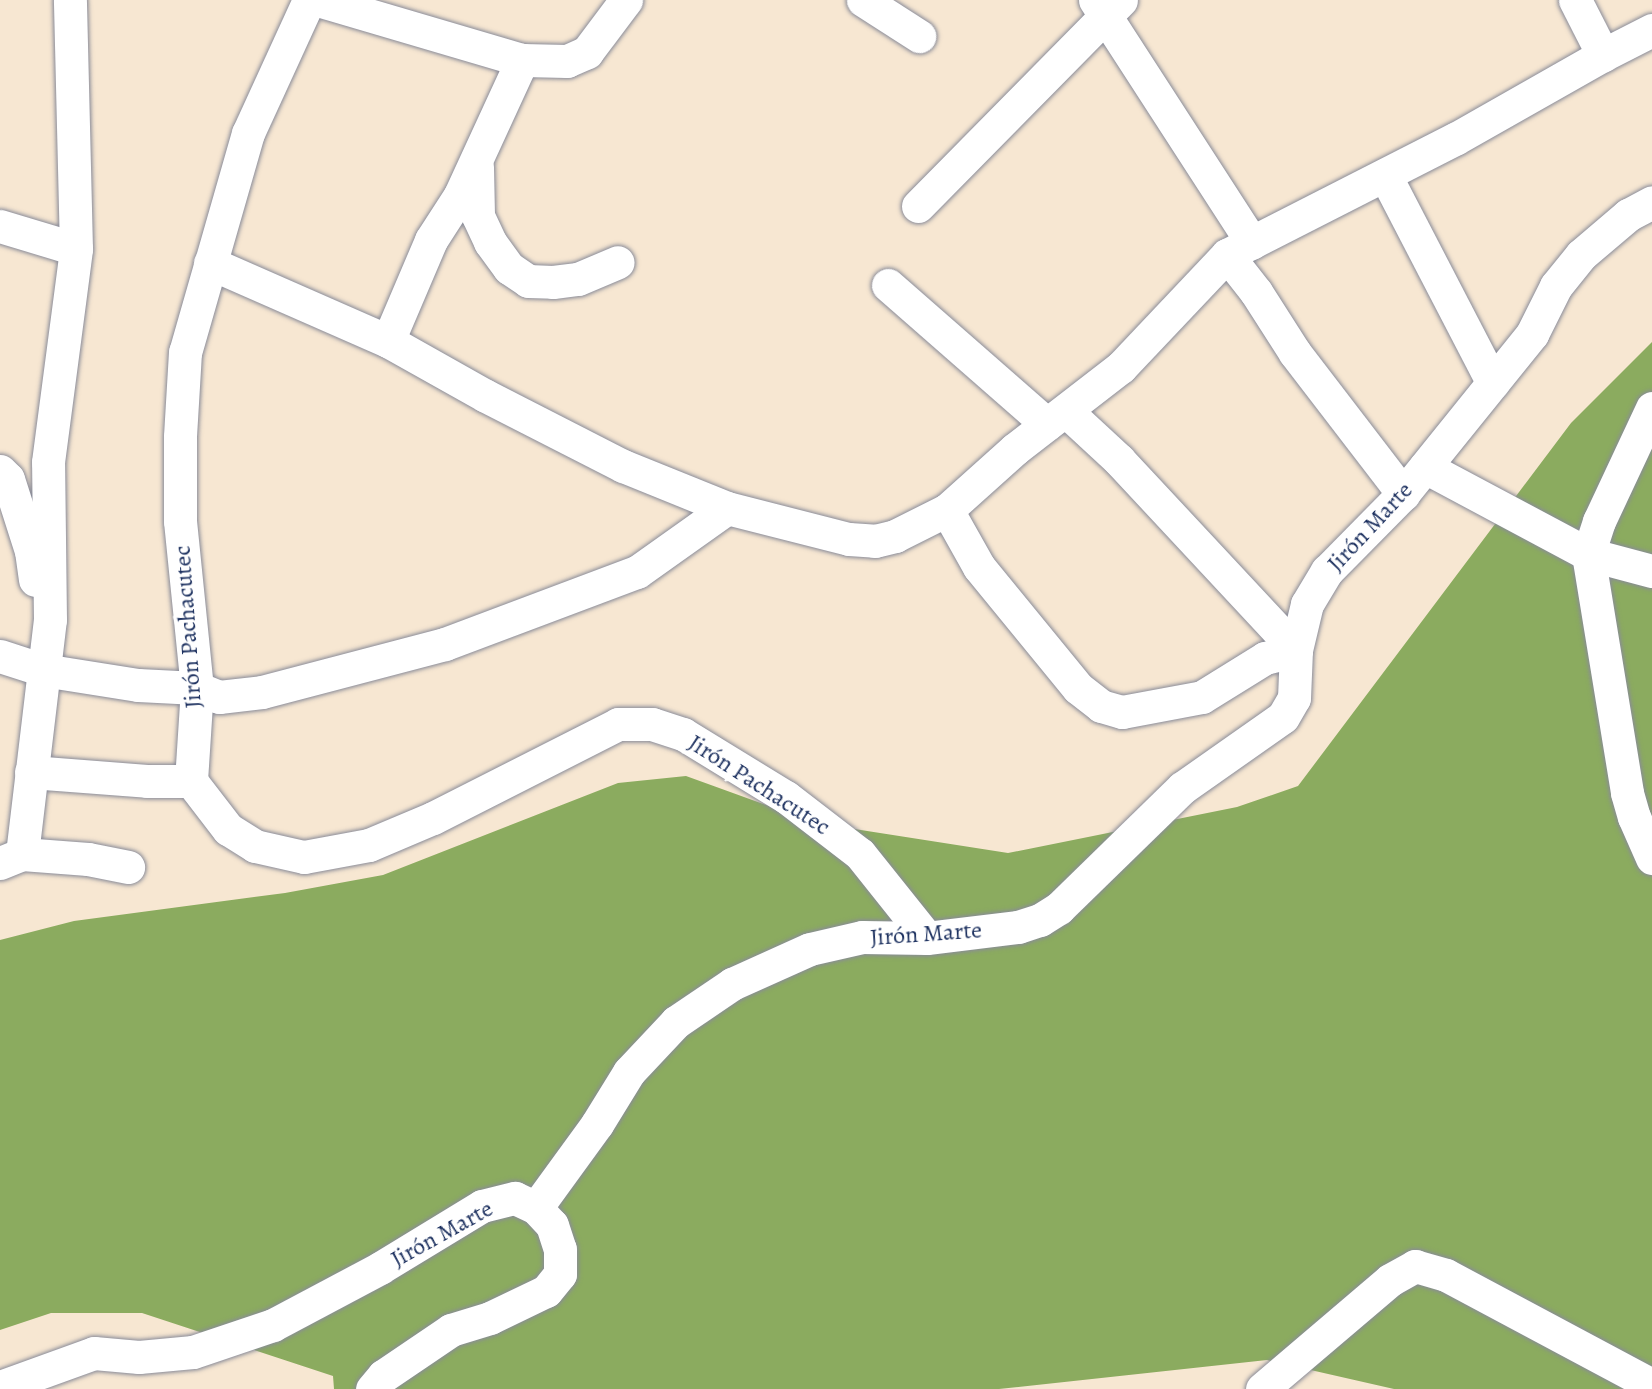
<!DOCTYPE html>
<html>
<head>
<meta charset="utf-8">
<style>
  body { margin:0 }
  #map { position:relative; width:1652px; height:1389px; overflow:hidden; background:#f7e7d2; font-family:Alegreya,serif }
  div>[style] { position:absolute }
  .forest>* { inset:0; background:#8bab5f }
  .roads { filter:drop-shadow(0 0 2px #898b98) drop-shadow(0 0 2px #898b98) }
  .minor>* { height:33px; margin:-16.5px; padding:0 16.5px; transform-origin:16.5px; border-radius:16.5px; background:#fff }
  span { translate:-50% -50%; white-space:nowrap; text-align:center; line-height:1.15; -webkit-text-stroke:7px #fff; paint-order:stroke }
  .street-label { font-size:24px; color:#1b2f5e }
</style>
</head>
<body>
<div id="map">
  <div class="forest">
    <i style="clip-path:polygon(1652px 342px,1652px 1389px,1394px 1389px,1267px 1360px,999px 1389px,334px 1389px,333px 1376px,142px 1313px,51px 1313px,0 1330px,0 940px,74px 921px,285px 893px,383px 875px,618px 783px,686px 776px,816px 823px,1008px 853px,1237px 807px,1298px 786px,1571px 423px)"></i>
  </div>
  <div class="roads">
    <div class="minor">
      <i style="left:309px;top:0;width:146px;rotate:114.6deg"></i>
      <i style="left:248px;top:133px;width:228px;rotate:106deg"></i>
      <i style="left:185px;top:352px;width:85px;rotate:93.4deg"></i>
      <i style="left:180px;top:437px;width:84px;rotate:90deg"></i>
      <i style="left:180px;top:521px;width:168px;rotate:84.2deg"></i>
      <i style="left:197px;top:688px;width:93px;rotate:93.7deg"></i>
      <i style="left:191px;top:781px;width:61px;rotate:52.4deg"></i>
      <i style="left:228px;top:829px;width:32px;rotate:32deg"></i>
      <i style="left:255px;top:846px;width:50px;rotate:12.7deg"></i>
      <i style="left:304px;top:857px;width:66px;rotate:-10.5deg"></i>
      <i style="left:369px;top:845px;width:69px;rotate:-22.9deg"></i>
      <i style="left:433px;top:818px;width:208px;rotate:-26.9deg"></i>
      <i style="left:618px;top:724px;width:34px"></i>
      <i style="left:652px;top:724px;width:33px;rotate:18deg"></i>
      <i style="left:683px;top:734px;width:121px;rotate:31.5deg"></i>
      <i style="left:786px;top:797px;width:93px;rotate:37.6deg"></i>
      <i style="left:860px;top:854px;width:107px;rotate:51.4deg"></i>
      <i style="left:318px;top:0;width:213px;rotate:16.4deg"></i>
      <i style="left:863px;top:0;width:67px;rotate:32.7deg"></i>
      <i style="left:1095px;top:0;width:289px;rotate:57.1deg"></i>
      <i style="left:1575px;top:0;width:62px;rotate:63deg"></i>
      <i style="left:477px;top:167px;width:49px;rotate:88.8deg"></i>
      <i style="left:478px;top:216px;width:29px;rotate:65deg"></i>
      <i style="left:490px;top:242px;width:32px;rotate:54deg"></i>
      <i style="left:509px;top:268px;width:23px;rotate:34deg"></i>
      <i style="left:528px;top:281px;width:25px;rotate:2deg"></i>
      <i style="left:553px;top:282px;width:25px;rotate:-7deg"></i>
      <i style="left:578px;top:279px;width:43px;rotate:-23deg"></i>
      <i style="left:1385px;top:175px;width:234px;rotate:62.6deg"></i>
      <i style="left:918px;top:206px;width:289px;rotate:-45.4deg"></i>
      <i style="left:0;top:226px;width:79px;rotate:16.8deg"></i>
      <i style="left:1227px;top:255px;width:47px;rotate:51.9deg"></i>
      <i style="left:1256px;top:292px;width:72px;rotate:57.4deg"></i>
      <i style="left:1295px;top:353px;width:178px;rotate:52.5deg"></i>
      <i style="left:210px;top:263px;width:194px;rotate:23.7deg"></i>
      <i style="left:388px;top:341px;width:112px;rotate:29.3deg"></i>
      <i style="left:486px;top:396px;width:154px;rotate:27.1deg"></i>
      <i style="left:623px;top:466px;width:112px;rotate:22deg"></i>
      <i style="left:888px;top:285px;width:211px;rotate:41.2deg"></i>
      <i style="left:388px;top:341px;width:110px;rotate:-66.9deg"></i>
      <i style="left:431px;top:240px;width:54px;rotate:-57.2deg"></i>
      <i style="left:460px;top:195px;width:149px;rotate:-65.3deg"></i>
      <i style="left:522px;top:60px;width:45px;rotate:1.3deg"></i>
      <i style="left:567px;top:61px;width:22px;rotate:-24deg"></i>
      <i style="left:587px;top:52px;width:65px;rotate:-53.1deg"></i>
      <i style="left:1652px;top:408px;width:125px;rotate:115.1deg"></i>
      <i style="left:1599px;top:521px;width:35px;rotate:108deg"></i>
      <i style="left:1588px;top:554px;width:242px;rotate:80.7deg"></i>
      <i style="left:1627px;top:793px;width:25px;rotate:74deg"></i>
      <i style="left:1634px;top:817px;width:45px;rotate:66.3deg"></i>
      <i style="left:1425px;top:467px;width:185px;rotate:28.1deg"></i>
      <i style="left:1588px;top:554px;width:66px;rotate:14.9deg"></i>
      <i style="left:0;top:471px;width:11px;rotate:45deg"></i>
      <i style="left:8px;top:479px;width:76px;rotate:72.3deg"></i>
      <i style="left:31px;top:551px;width:29px;rotate:82deg"></i>
      <i style="left:947px;top:510px;width:65px;rotate:60.7deg"></i>
      <i style="left:979px;top:567px;width:156px;rotate:50.7deg"></i>
      <i style="left:1078px;top:688px;width:29px;rotate:38deg"></i>
      <i style="left:1101px;top:706px;width:22px;rotate:16deg"></i>
      <i style="left:1122px;top:712px;width:81px;rotate:-10.6deg"></i>
      <i style="left:1202px;top:697px;width:74px;rotate:-31.8deg"></i>
      <i style="left:1265px;top:658px;width:32px;rotate:-14deg"></i>
      <i style="left:1296px;top:650px;width:260px;rotate:-133deg"></i>
      <i style="left:1119px;top:460px;width:72px;rotate:-137.2deg"></i>
      <i style="left:0;top:656px;width:45px;rotate:18deg"></i>
      <i style="left:43px;top:670px;width:96px;rotate:9deg"></i>
      <i style="left:138px;top:685px;width:59px;rotate:2.9deg"></i>
      <i style="left:197px;top:688px;width:24px;rotate:22deg"></i>
      <i style="left:219px;top:697px;width:43px;rotate:-6.6deg"></i>
      <i style="left:262px;top:692px;width:189px;rotate:-14.7deg"></i>
      <i style="left:445px;top:644px;width:205px;rotate:-20.6deg"></i>
      <i style="left:637px;top:572px;width:110px;rotate:-35.4deg"></i>
      <i style="left:727px;top:508px;width:126px;rotate:14.3deg"></i>
      <i style="left:849px;top:539px;width:26px;rotate:4deg"></i>
      <i style="left:875px;top:541px;width:21px;rotate:-14deg"></i>
      <i style="left:895px;top:536px;width:58px;rotate:-26.6deg"></i>
      <i style="left:947px;top:510px;width:91px;rotate:-41.9deg"></i>
      <i style="left:1015px;top:449px;width:134px;rotate:-37.7deg"></i>
      <i style="left:1121px;top:367px;width:154px;rotate:-46.6deg"></i>
      <i style="left:1227px;top:255px;width:256px;rotate:-27deg"></i>
      <i style="left:1455px;top:139px;width:170px;rotate:-29.6deg"></i>
      <i style="left:1603px;top:55px;width:55px;rotate:-27deg"></i>
      <i style="left:31px;top:772px;width:116px;rotate:4.4deg"></i>
      <i style="left:147px;top:781px;width:44px"></i>
      <i style="left:22px;top:854px;width:236px;rotate:-83.2deg"></i>
      <i style="left:50px;top:620px;width:158px;rotate:-90.7deg"></i>
      <i style="left:48px;top:462px;width:215px;rotate:-82.5deg"></i>
      <i style="left:76px;top:249px;width:249px;rotate:-91.4deg"></i>
      <i style="left:0;top:863px;width:24px;rotate:-22deg"></i>
      <i style="left:22px;top:854px;width:66px;rotate:4.3deg"></i>
      <i style="left:88px;top:859px;width:41px;rotate:11.3deg"></i>
      <i style="left:536px;top:1208px;width:104px;rotate:-54deg"></i>
      <i style="left:597px;top:1124px;width:61px;rotate:-58.4deg"></i>
      <i style="left:629px;top:1072px;width:69px;rotate:-46.8deg"></i>
      <i style="left:676px;top:1022px;width:68px;rotate:-34.2deg"></i>
      <i style="left:732px;top:984px;width:85px;rotate:-24.2deg"></i>
      <i style="left:810px;top:949px;width:53px;rotate:-13deg"></i>
      <i style="left:862px;top:937px;width:65px;rotate:0.9deg"></i>
      <i style="left:927px;top:938px;width:92px;rotate:-6.9deg"></i>
      <i style="left:1018px;top:927px;width:23px;rotate:-18deg"></i>
      <i style="left:1040px;top:920px;width:22px;rotate:-32deg"></i>
      <i style="left:1059px;top:908px;width:172px;rotate:-44.3deg"></i>
      <i style="left:1182px;top:788px;width:123px;rotate:-35.1deg"></i>
      <i style="left:1283px;top:717px;width:22px;rotate:-60deg"></i>
      <i style="left:1294px;top:698px;width:48px;rotate:-87.6deg"></i>
      <i style="left:1296px;top:650px;width:47px;rotate:-76.6deg"></i>
      <i style="left:1307px;top:604px;width:39px;rotate:-59deg"></i>
      <i style="left:1327px;top:571px;width:108px;rotate:-45.4deg"></i>
      <i style="left:1403px;top:494px;width:206px;rotate:-51.1deg"></i>
      <i style="left:1532px;top:334px;width:54px;rotate:-63.4deg"></i>
      <i style="left:1556px;top:286px;width:40px;rotate:-51deg"></i>
      <i style="left:1581px;top:255px;width:62px;rotate:-40.4deg"></i>
      <i style="left:1628px;top:215px;width:27px;rotate:-28deg"></i>
      <i style="left:0;top:1387px;width:100px;rotate:-19.9deg"></i>
      <i style="left:94px;top:1353px;width:45px;rotate:5.1deg"></i>
      <i style="left:139px;top:1357px;width:54px;rotate:-5.3deg"></i>
      <i style="left:193px;top:1352px;width:84px;rotate:-18.6deg"></i>
      <i style="left:273px;top:1325px;width:121px;rotate:-28deg"></i>
      <i style="left:380px;top:1268px;width:119px;rotate:-31.3deg"></i>
      <i style="left:482px;top:1206px;width:34px;rotate:-14deg"></i>
      <i style="left:515px;top:1198px;width:23px;rotate:25deg"></i>
      <i style="left:536px;top:1208px;width:23px;rotate:47deg"></i>
      <i style="left:552px;top:1225px;width:25px;rotate:72deg"></i>
      <i style="left:560px;top:1249px;width:25px;rotate:90deg"></i>
      <i style="left:560px;top:1274px;width:22px;rotate:129deg"></i>
      <i style="left:546px;top:1291px;width:62px;rotate:154.3deg"></i>
      <i style="left:490px;top:1318px;width:41px;rotate:162.9deg"></i>
      <i style="left:451px;top:1330px;width:82px;rotate:145.9deg"></i>
      <i style="left:383px;top:1376px;width:17px;rotate:130deg"></i>
      <i style="left:1262px;top:1389px;width:168px;rotate:-40.4deg"></i>
      <i style="left:1390px;top:1280px;width:29px;rotate:-29deg"></i>
      <i style="left:1415px;top:1266px;width:32px;rotate:16deg"></i>
      <i style="left:1446px;top:1275px;width:234px;rotate:28.1deg"></i>
    </div>
  </div>
  <div class="street-label">
    <span style="left:1370px;top:527px;rotate:-47deg">Jirón Marte</span>
    <span style="left:188px;top:627px;rotate:-94deg">Jirón Pachacutec</span>
    <span style="left:759px;top:785px;rotate:33deg">Jirón Pachacutec</span>
    <span style="left:926px;top:934px;rotate:-4deg">Jirón Marte</span>
    <span style="left:442px;top:1234px;rotate:-29deg">Jirón Marte</span>
  </div>
</div>
</body>
</html>
